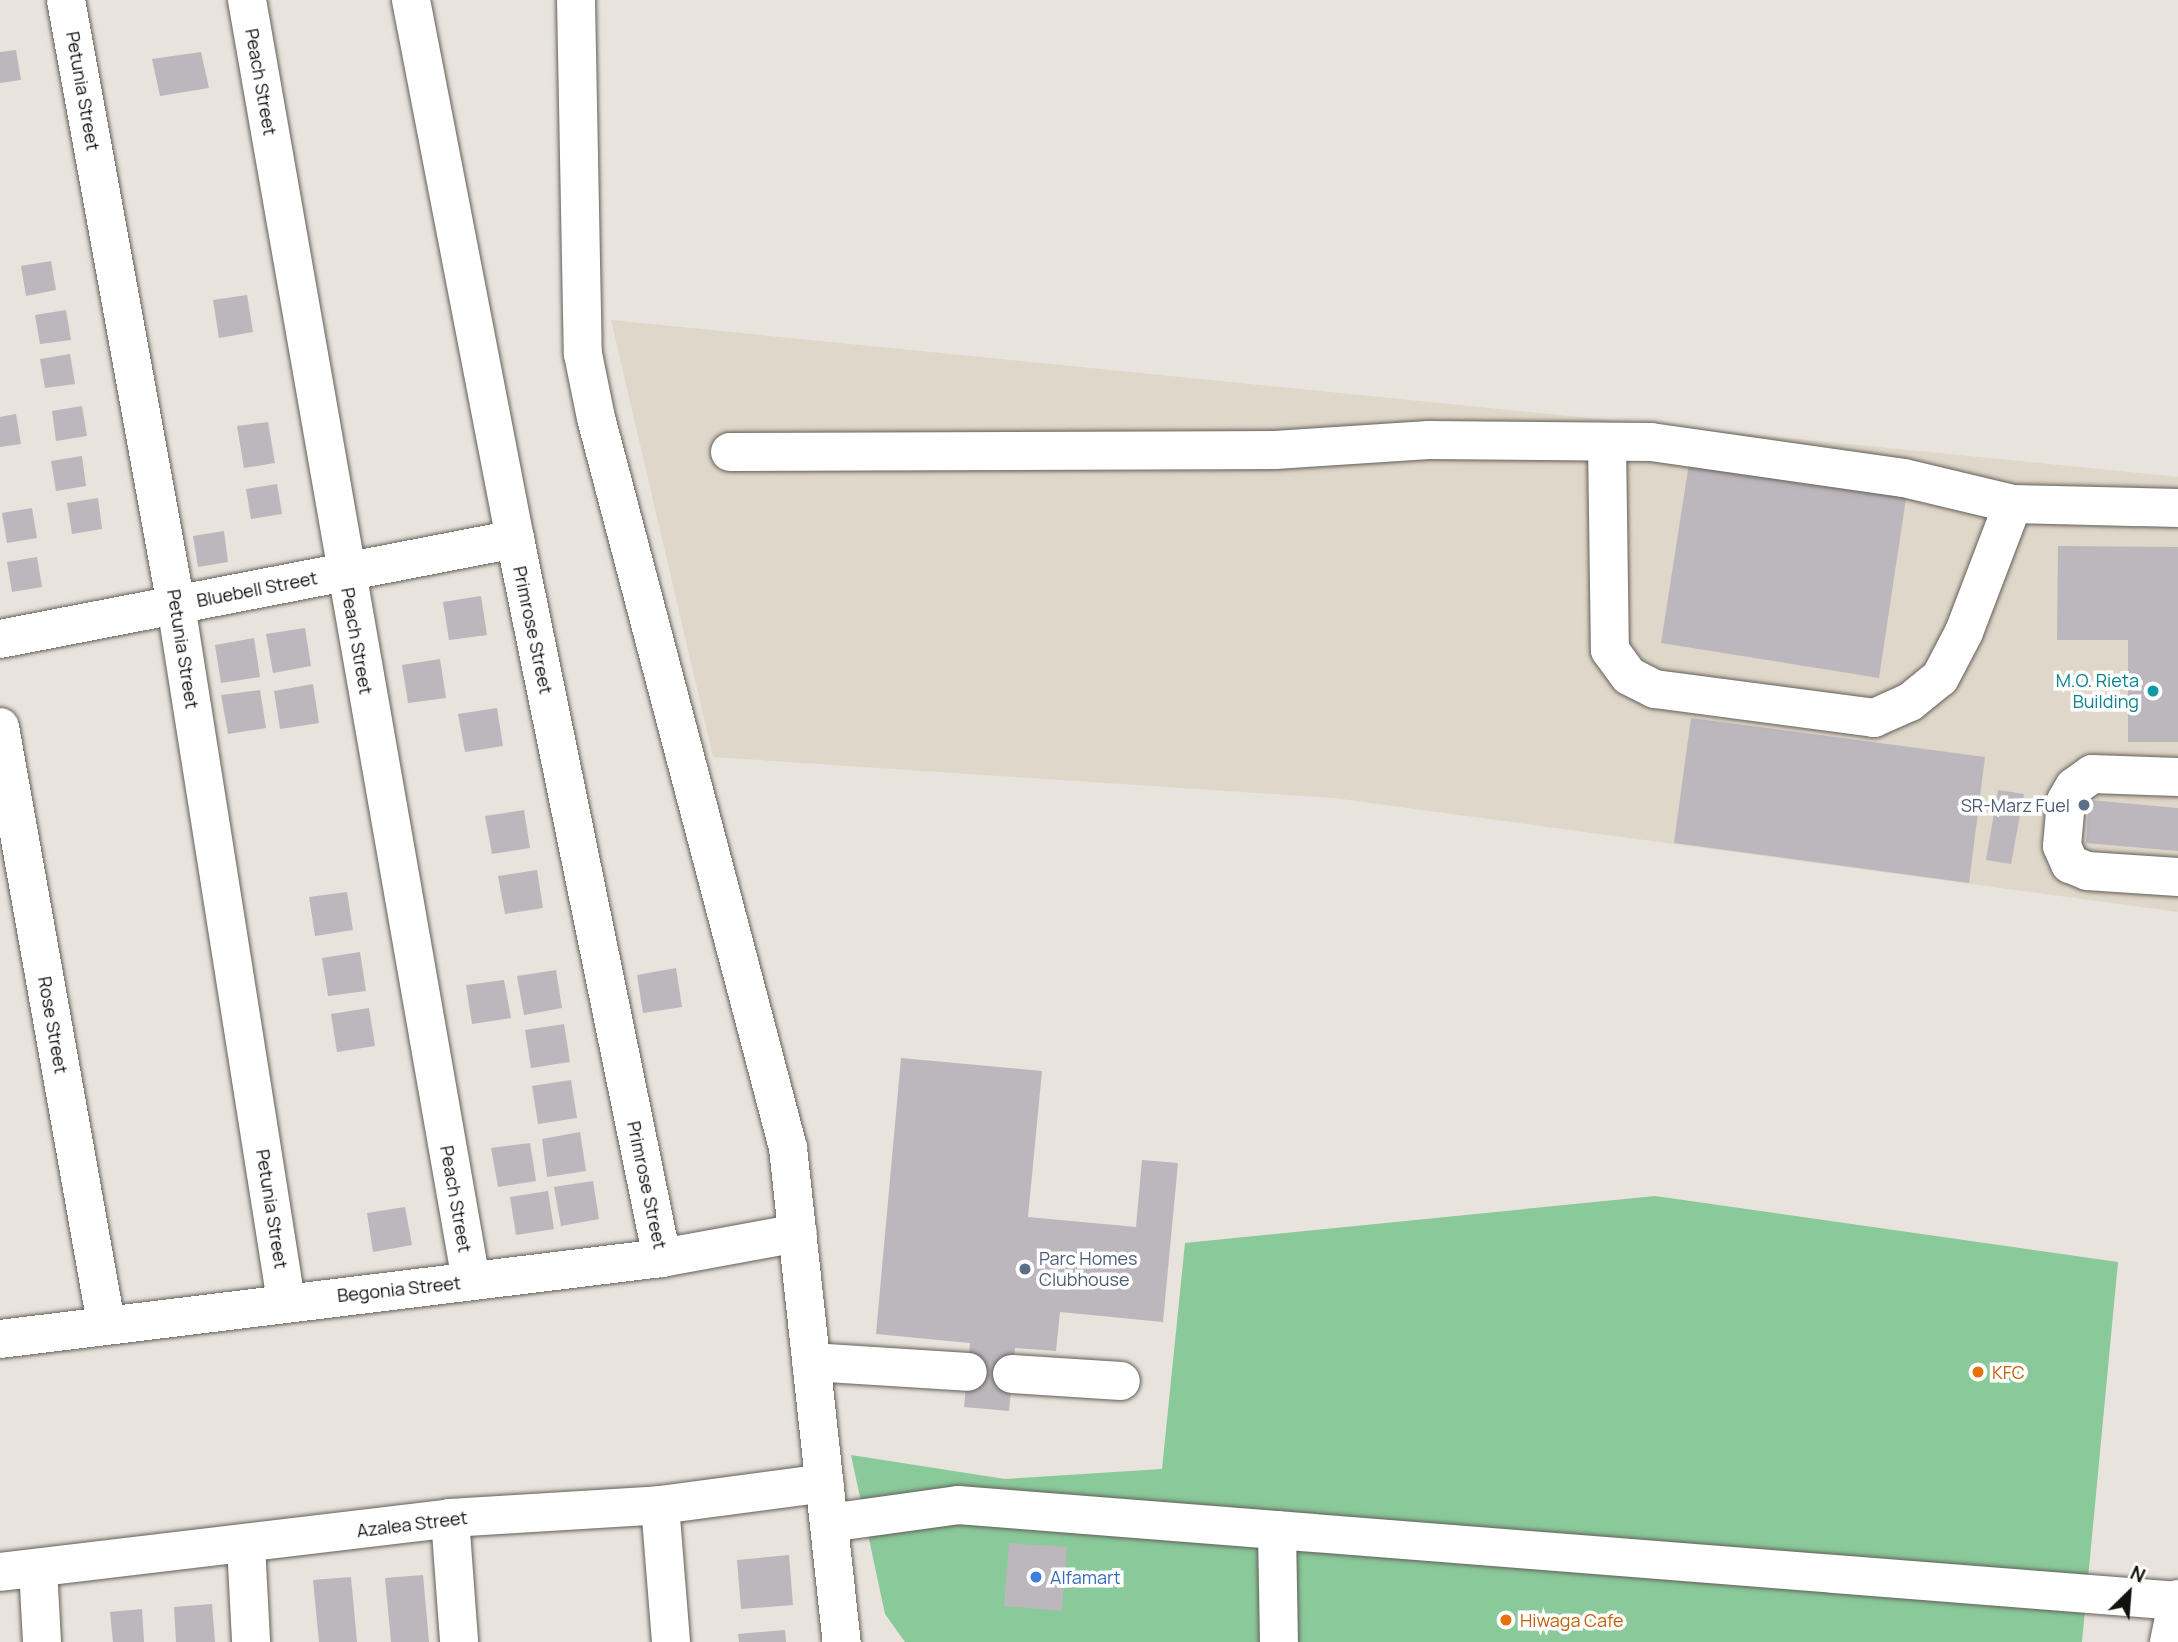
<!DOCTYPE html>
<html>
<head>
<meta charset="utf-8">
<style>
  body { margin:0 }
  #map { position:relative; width:2178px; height:1642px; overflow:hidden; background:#e8e3dc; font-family:Manrope,sans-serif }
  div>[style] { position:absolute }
  .built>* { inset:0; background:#dfd7c9 }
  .green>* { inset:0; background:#8ac99a }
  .building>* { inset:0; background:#bcb7bd }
  .roads { filter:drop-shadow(0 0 2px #635f59) drop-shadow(0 0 2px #635f59) }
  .minor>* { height:38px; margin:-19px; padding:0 19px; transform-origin:19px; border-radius:19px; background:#fff }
  .major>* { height:38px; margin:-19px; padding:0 19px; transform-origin:19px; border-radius:19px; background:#fff }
  .dots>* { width:19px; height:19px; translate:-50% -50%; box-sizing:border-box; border:4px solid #fff; border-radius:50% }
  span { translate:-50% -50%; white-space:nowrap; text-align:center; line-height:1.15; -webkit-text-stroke:7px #fff; paint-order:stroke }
  .street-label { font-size:18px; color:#12110e }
  .culture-label { font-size:18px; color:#0d838f }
  .right { translate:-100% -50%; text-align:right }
  .service-label { font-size:18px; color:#4e5e75 }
  .left { translate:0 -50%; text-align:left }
  .food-label { font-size:18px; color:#c56008 }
  .shop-label { font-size:18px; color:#366cbe }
  .north { position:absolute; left:2094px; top:1558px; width:70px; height:70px; -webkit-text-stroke:5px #fff; paint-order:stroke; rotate:25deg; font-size:19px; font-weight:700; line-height:28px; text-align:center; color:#12110e }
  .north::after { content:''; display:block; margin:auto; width:24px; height:32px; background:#12110e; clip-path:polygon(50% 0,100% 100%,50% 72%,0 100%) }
</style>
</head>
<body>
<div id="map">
  <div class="built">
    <i style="clip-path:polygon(611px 320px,2178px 477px,2178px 912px,1334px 798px,713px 757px)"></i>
  </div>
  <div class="green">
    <i style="clip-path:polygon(1655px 1196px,2118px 1262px,2082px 1642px,905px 1642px,885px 1614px,851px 1455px,1005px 1479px,1162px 1469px,1185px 1243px)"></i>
  </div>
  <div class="building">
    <i style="clip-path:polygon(16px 50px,21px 80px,0 83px,0 52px)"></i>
    <i style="clip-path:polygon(201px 52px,209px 88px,160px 96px,152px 59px)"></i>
    <i style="clip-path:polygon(51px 261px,56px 290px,26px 296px,21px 266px)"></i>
    <i style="clip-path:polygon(247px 295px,253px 332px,219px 338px,213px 300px)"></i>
    <i style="clip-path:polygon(66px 310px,71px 340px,40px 344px,35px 315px)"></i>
    <i style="clip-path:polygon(70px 354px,75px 384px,45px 388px,40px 359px)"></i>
    <i style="clip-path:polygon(82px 406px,87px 436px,56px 441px,52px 411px)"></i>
    <i style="clip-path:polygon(16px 414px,21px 444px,0 447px,0 417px)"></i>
    <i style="clip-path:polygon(268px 422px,275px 463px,244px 468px,237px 426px)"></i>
    <i style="clip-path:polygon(82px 456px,86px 486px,56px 491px,51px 461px)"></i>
    <i style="clip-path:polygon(1690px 457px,1907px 492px,1879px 678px,1661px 643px)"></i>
    <i style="clip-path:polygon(277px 484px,282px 514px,251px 519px,246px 489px)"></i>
    <i style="clip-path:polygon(98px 498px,102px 529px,72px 534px,67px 503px)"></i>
    <i style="clip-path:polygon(32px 508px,37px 538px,7px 543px,2px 513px)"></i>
    <i style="clip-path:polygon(224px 531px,228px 562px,198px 567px,193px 536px)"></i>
    <i style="clip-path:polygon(2058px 546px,2178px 547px,2178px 742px,2128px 742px,2128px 640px,2057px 640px)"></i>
    <i style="clip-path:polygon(37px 557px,42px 587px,12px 592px,7px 562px)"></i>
    <i style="clip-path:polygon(481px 596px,487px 635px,449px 640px,443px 602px)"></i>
    <i style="clip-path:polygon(305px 628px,311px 666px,273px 673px,266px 634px)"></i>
    <i style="clip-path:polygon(254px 638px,260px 677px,221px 683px,215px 645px)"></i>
    <i style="clip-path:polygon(440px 659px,446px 698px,408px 703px,402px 665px)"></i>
    <i style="clip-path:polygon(313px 684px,319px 723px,280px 729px,274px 691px)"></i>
    <i style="clip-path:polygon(260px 690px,266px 728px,228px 734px,221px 695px)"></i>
    <i style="clip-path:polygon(497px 708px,503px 746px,465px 752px,458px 714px)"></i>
    <i style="clip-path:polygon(1691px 718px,1985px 757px,1969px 883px,1674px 843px)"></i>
    <i style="clip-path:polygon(1998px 790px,2024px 794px,2011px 864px,1986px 860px)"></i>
    <i style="clip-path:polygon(2089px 800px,2178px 808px,2178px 851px,2086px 843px)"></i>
    <i style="clip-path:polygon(524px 810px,530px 848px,492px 854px,485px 816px)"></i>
    <i style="clip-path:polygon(537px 870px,543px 908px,505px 914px,498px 876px)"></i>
    <i style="clip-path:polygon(347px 892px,353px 930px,315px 936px,309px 897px)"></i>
    <i style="clip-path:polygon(360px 952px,366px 991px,328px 996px,322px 958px)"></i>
    <i style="clip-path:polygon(676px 968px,682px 1007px,643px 1013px,637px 975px)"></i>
    <i style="clip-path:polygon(556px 970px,562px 1008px,524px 1015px,517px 976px)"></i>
    <i style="clip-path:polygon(504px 980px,511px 1018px,472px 1024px,466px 985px)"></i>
    <i style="clip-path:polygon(369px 1008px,375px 1046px,337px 1052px,331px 1014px)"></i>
    <i style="clip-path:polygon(564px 1024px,570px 1062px,531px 1068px,525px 1030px)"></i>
    <i style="clip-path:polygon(901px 1058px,1042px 1071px,1028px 1217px,1136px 1227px,1142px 1160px,1178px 1163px,1163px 1322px,1060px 1312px,1056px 1351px,1015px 1348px,1009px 1411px,964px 1407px,970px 1343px,876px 1334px)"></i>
    <i style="clip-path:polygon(571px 1080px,577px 1118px,538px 1124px,532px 1086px)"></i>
    <i style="clip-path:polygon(580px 1132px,586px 1171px,547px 1177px,542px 1139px)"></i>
    <i style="clip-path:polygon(530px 1143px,536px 1181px,498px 1187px,491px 1148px)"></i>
    <i style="clip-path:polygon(593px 1181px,599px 1219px,561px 1226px,554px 1187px)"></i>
    <i style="clip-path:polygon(548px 1191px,554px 1229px,516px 1235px,510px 1197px)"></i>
    <i style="clip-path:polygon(405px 1207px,412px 1245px,373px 1252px,367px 1213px)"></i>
    <i style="clip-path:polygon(1009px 1543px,1067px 1547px,1062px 1611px,1004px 1606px)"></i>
    <i style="clip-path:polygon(789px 1555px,793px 1605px,741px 1609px,737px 1560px)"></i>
    <i style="clip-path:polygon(423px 1575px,429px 1642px,391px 1642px,385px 1578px)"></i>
    <i style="clip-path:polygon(351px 1577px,357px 1642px,319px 1642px,313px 1580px)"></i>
    <i style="clip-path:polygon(212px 1604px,215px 1642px,176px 1642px,174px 1607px)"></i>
    <i style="clip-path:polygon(142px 1609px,144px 1642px,113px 1642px,110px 1612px)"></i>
    <i style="clip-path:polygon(785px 1630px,786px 1642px,739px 1642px,738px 1634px)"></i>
  </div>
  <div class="roads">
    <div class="minor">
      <i style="left:66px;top:0;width:615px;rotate:79.7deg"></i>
      <i style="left:176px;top:605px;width:705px;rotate:81.02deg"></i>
      <i style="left:247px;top:0;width:1300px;rotate:80.08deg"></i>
      <i style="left:411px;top:0;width:549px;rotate:79.08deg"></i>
      <i style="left:515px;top:539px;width:734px;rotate:78.45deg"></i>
      <i style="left:576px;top:0;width:354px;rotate:88.9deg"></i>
      <i style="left:583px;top:354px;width:65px;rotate:78.5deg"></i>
      <i style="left:596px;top:418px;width:755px;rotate:75.26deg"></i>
      <i style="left:788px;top:1148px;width:497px;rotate:83.8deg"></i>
      <i style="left:1607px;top:443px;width:207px;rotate:89.2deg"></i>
      <i style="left:1610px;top:650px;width:32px;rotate:54deg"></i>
      <i style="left:1629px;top:676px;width:29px;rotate:27deg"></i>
      <i style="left:1655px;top:689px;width:221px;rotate:7.5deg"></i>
      <i style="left:1874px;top:718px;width:39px;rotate:-24deg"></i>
      <i style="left:1910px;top:702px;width:38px;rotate:-39deg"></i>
      <i style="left:1940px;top:678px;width:52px;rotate:-62.4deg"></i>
      <i style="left:1964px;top:632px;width:137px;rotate:-69.1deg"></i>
      <i style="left:730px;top:452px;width:545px;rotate:-0.21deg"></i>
      <i style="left:1275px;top:450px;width:154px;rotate:-3.7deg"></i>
      <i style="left:1429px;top:440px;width:222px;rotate:0.5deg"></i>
      <i style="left:1651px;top:442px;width:256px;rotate:8.1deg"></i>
      <i style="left:1904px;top:478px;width:112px;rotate:13.4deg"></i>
      <i style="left:2013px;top:504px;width:165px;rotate:1.4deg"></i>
      <i style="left:0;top:639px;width:525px;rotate:-10.99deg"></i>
      <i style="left:0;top:727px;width:605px;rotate:79.92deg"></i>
      <i style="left:2178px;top:777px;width:86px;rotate:-178deg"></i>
      <i style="left:2092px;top:774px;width:22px;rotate:144deg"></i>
      <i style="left:2074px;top:787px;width:16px;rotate:120deg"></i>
      <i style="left:2066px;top:801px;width:45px;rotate:95.1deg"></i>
      <i style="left:2062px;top:846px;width:20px;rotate:66deg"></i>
      <i style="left:2070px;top:864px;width:18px;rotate:22deg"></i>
      <i style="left:2087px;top:871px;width:91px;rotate:3.8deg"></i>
      <i style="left:0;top:1339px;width:667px;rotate:-6.98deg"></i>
      <i style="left:662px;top:1258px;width:138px;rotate:-10.4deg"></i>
      <i style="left:811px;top:1362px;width:157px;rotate:3.6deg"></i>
      <i style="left:1012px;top:1374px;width:109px;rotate:3.7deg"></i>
      <i style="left:660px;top:1505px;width:137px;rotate:85.4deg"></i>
      <i style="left:450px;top:1518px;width:124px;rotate:85.8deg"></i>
      <i style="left:829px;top:1523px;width:130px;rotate:-7.9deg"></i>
      <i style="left:958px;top:1505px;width:1224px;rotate:4.5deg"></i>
      <i style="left:1277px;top:1530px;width:112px;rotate:89deg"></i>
      <i style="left:246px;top:1545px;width:97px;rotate:87deg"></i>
      <i style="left:38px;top:1568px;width:74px;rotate:86.9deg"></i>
      <i style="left:0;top:1572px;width:453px;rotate:-6.8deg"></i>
      <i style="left:450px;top:1518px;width:210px;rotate:-3.5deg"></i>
      <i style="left:660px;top:1505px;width:166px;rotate:-7.6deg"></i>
    </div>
    <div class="major">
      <i style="left:2169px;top:1642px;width:44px;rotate:-78.2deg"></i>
    </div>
  </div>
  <div class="dots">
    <i style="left:2153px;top:691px;background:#0f9aa8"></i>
    <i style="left:2084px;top:805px;background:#5c6f8a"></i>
    <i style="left:1025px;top:1269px;background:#5c6f8a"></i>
    <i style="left:1978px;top:1372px;background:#e8710a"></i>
    <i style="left:1036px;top:1577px;background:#3f7fe0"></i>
    <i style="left:1506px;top:1620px;background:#e8710a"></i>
  </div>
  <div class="street-label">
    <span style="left:261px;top:82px;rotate:80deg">Peach Street</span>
    <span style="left:83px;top:91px;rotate:80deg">Petunia Street</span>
    <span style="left:257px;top:589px;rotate:-11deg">Bluebell Street</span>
    <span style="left:533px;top:630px;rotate:78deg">Primrose Street</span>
    <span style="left:357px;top:641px;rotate:80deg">Peach Street</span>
    <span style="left:183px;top:649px;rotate:81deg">Petunia Street</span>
    <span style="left:53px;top:1025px;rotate:80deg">Rose Street</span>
    <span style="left:647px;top:1185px;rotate:78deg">Primrose Street</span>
    <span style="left:456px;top:1199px;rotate:80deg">Peach Street</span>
    <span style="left:272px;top:1209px;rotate:81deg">Petunia Street</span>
    <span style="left:399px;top:1289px;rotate:-6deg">Begonia Street</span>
    <span style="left:412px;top:1524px;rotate:-7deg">Azalea Street</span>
  </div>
  <div class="culture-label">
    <span class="right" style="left:2139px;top:691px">M.O. Rieta<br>Building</span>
  </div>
  <div class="service-label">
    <span class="right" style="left:2070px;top:805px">SR-Marz Fuel</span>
    <span class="left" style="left:1039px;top:1269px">Parc Homes<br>Clubhouse</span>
  </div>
  <div class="food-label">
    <span class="left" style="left:1992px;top:1372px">KFC</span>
    <span class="left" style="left:1520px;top:1620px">Hiwaga Cafe</span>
  </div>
  <div class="shop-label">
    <span class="left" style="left:1050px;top:1577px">Alfamart</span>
  </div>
  <div class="north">N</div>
</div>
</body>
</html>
